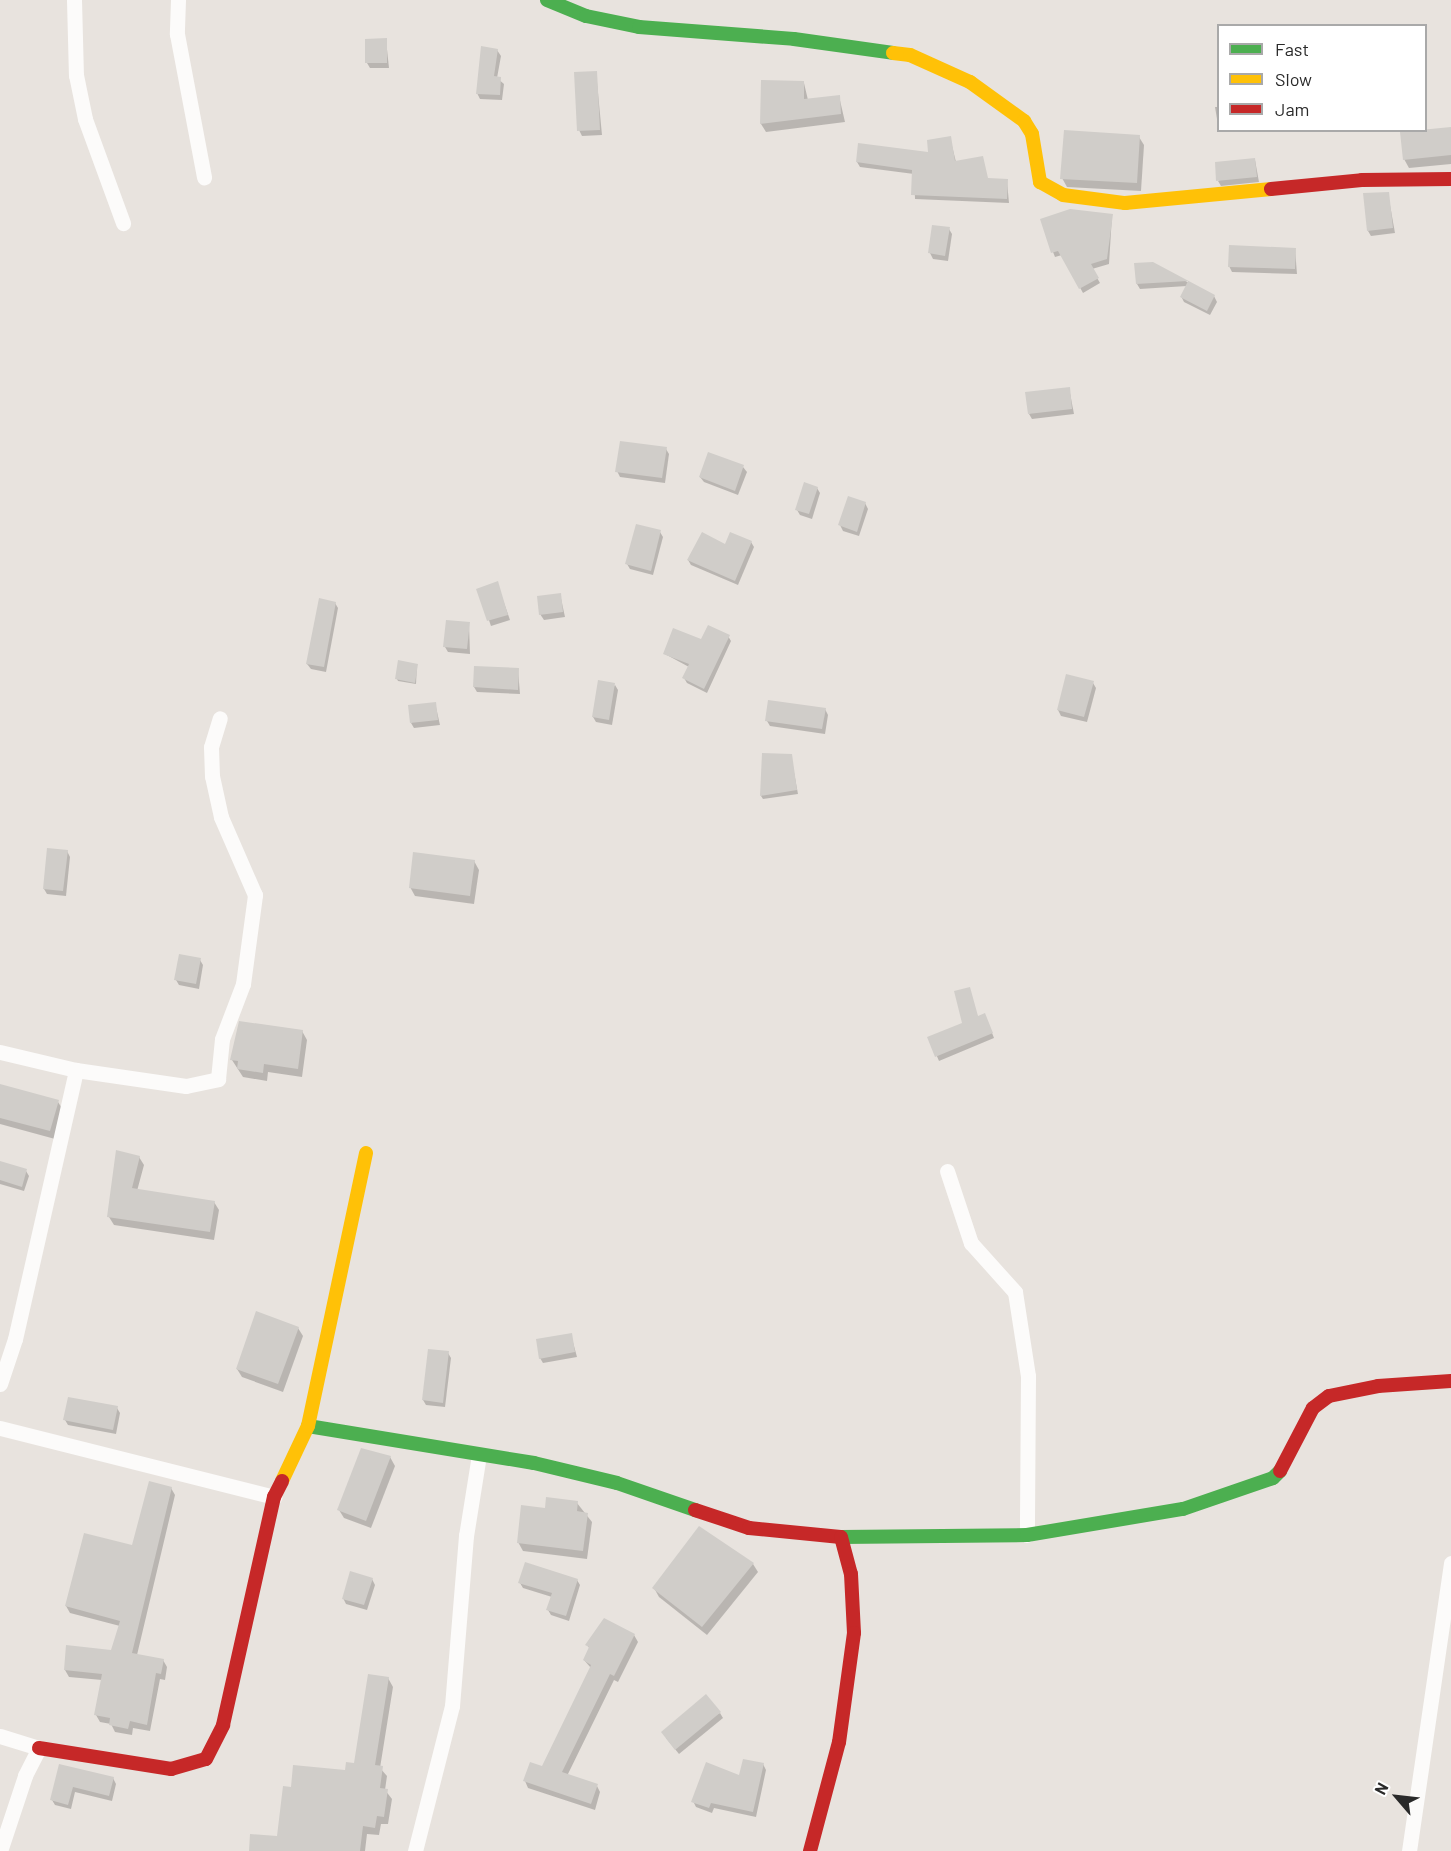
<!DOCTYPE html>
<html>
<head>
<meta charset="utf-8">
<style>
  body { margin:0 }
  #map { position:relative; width:1451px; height:1851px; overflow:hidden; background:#e8e3de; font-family:Barlow,sans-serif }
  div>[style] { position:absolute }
  .shadow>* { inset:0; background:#0003 }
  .building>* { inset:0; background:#d0cdc9 }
  .street>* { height:15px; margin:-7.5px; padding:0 7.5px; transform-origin:7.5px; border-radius:7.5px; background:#fcfbfa }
  .fast>* { height:14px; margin:-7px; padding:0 7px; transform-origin:7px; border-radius:7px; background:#4caf50 }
  .slow>* { height:14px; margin:-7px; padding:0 7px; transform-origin:7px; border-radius:7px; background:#ffc107 }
  .jam>* { height:14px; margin:-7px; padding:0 7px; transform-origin:7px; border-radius:7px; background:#c62828 }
  span { translate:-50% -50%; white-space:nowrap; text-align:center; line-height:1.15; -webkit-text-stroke:6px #fff; paint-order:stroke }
  .legend { position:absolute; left:1217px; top:24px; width:210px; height:108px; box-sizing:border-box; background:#fff; border:2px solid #a9a9a9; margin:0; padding:8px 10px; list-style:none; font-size:18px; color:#292929 }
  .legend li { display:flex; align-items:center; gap:12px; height:30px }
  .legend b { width:30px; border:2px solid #a9a9a9 }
  .north { position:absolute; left:1367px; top:1767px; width:60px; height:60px; -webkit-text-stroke:4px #fff; paint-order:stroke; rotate:298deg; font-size:16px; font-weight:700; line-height:24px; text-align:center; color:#292929 }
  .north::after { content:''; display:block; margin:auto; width:21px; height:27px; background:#292929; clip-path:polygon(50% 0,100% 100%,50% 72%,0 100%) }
</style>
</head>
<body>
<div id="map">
  <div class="shadow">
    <i style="clip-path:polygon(386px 40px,389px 68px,370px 68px,367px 63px)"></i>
    <i style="clip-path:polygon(497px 50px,501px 56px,497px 78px,504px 84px,502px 100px,480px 99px,477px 93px)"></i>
    <i style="clip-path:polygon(596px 72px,602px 135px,582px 136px,579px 130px)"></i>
    <i style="clip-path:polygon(763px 82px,804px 83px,808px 100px,839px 96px,845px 122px,766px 132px,761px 124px)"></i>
    <i style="clip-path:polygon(1215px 107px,1218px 107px,1218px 126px,1218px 125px)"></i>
    <i style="clip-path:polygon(1451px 128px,1451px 164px,1409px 168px,1404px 159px)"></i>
    <i style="clip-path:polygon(1139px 137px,1144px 145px,1141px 191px,1067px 187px,1062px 178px)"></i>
    <i style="clip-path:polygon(950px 138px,956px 162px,982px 157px,988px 186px,1007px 181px,1009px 203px,915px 199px,914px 174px,860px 167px,857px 162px,860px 145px,930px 154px)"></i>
    <i style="clip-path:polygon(1255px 160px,1259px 182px,1221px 186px,1218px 181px)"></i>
    <i style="clip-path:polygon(1388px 194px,1395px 233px,1371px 236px,1368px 231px)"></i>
    <i style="clip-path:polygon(1112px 216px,1109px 264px,1092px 269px,1100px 283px,1083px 293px,1062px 255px,1055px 257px,1053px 252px)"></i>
    <i style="clip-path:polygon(949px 229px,952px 234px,948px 261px,933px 259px,930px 253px)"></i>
    <i style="clip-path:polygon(1295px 249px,1297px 274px,1232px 272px,1229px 266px)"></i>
    <i style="clip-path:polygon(1153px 264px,1214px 296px,1217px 302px,1210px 315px,1184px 302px,1181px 296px,1187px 286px,1140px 289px,1137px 284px)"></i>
    <i style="clip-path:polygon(1069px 388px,1074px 414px,1032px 419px,1029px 414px)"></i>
    <i style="clip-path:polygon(666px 449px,669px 454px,665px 483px,620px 477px,617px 471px)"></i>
    <i style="clip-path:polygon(743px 467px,747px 472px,738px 495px,704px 482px,700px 477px)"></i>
    <i style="clip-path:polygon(817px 488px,820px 493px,812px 519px,800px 515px,797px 510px)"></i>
    <i style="clip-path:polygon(865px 503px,868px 509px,859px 536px,843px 531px,840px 525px)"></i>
    <i style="clip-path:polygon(660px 532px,663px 537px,653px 575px,630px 569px,627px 564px)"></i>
    <i style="clip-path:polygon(751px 542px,754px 547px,738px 585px,691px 565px,688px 560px,726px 546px)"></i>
    <i style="clip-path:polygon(497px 583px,510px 620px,491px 626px,478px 589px)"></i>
    <i style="clip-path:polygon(560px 594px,565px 617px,544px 620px,540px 614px)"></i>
    <i style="clip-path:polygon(335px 603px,338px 608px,326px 672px,311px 669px,307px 664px)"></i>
    <i style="clip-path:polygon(469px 624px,470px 654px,448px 652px,445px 647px)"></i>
    <i style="clip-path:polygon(728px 636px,731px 641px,707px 693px,687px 683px,684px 678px,689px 667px,665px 654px)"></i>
    <i style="clip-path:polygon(417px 665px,416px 684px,398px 681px,397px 679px)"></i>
    <i style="clip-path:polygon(518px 670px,520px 694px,477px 692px,474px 687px)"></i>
    <i style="clip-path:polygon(1093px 683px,1096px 688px,1087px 722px,1061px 716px,1058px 710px)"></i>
    <i style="clip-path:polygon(615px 685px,618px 690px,612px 725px,596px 722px,593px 717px)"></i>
    <i style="clip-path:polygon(435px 703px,440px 725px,414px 728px,411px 723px)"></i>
    <i style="clip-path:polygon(825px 709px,828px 715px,825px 734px,770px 726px,767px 721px)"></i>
    <i style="clip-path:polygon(791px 756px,798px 794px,763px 799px,761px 796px)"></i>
    <i style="clip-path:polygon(67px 851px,70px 857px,66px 896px,47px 894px,44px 889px)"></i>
    <i style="clip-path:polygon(474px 861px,479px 870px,474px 904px,415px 896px,410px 887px)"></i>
    <i style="clip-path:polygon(200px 960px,203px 965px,199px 989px,179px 985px,176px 980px)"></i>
    <i style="clip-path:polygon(969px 989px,978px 1018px,987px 1020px,994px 1038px,939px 1061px,929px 1038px,964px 1024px)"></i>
    <i style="clip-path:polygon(302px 1031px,307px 1040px,302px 1077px,268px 1072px,267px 1081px,243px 1077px,232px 1060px)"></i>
    <i style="clip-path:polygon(0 1085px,58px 1102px,63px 1110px,55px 1139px,0 1124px)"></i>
    <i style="clip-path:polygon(117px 1151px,139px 1157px,144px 1165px,137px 1191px,214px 1202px,219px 1210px,214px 1240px,114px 1225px,109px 1217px)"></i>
    <i style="clip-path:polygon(0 1162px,26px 1171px,29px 1176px,24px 1191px,0 1184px)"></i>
    <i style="clip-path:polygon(298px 1328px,303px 1336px,283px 1392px,242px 1377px,237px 1369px)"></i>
    <i style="clip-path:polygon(571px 1335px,577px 1357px,543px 1363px,540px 1358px)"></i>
    <i style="clip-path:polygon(448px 1353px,451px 1358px,445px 1407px,426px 1405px,423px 1400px)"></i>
    <i style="clip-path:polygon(117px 1408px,120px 1413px,116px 1434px,68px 1425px,65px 1420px)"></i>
    <i style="clip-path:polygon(390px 1457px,395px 1466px,371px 1528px,344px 1518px,339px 1510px)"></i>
    <i style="clip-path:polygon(171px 1488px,175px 1495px,137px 1655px,163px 1660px,167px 1667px,165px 1680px,160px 1679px,150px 1731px,133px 1728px,132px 1735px,115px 1732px,111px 1724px,100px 1722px,96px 1715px,102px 1680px,69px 1677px,65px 1670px,112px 1651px,120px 1626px,70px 1613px,66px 1606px,133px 1547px)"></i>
    <i style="clip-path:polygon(577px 1503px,592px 1522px,587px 1559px,523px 1551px,518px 1542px,546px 1509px)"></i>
    <i style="clip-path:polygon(699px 1528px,753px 1564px,758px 1572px,707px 1635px,659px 1597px,654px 1588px)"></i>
    <i style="clip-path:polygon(372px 1579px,375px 1585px,367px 1610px,346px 1604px,343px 1598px)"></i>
    <i style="clip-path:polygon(577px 1580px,580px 1585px,569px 1621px,551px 1615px,548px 1610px,552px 1597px,523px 1588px,520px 1583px)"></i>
    <i style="clip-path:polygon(604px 1620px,634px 1635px,638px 1642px,618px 1682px,614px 1680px,567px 1776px,597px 1786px,600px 1792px,595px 1810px,528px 1788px,525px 1781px,543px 1768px,591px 1668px,584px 1660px,590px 1649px,587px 1645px)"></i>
    <i style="clip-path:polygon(388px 1678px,393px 1687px,380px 1768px,387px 1776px,385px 1790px,392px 1799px,388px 1824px,381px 1824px,379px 1835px,367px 1834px,365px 1851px,251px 1851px,278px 1838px,292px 1789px,346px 1771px,355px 1765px)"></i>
    <i style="clip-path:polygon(720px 1713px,723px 1718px,679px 1754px,666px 1738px)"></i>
    <i style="clip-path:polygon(763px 1764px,766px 1770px,756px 1817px,714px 1808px,712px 1813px,696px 1807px,693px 1801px)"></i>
    <i style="clip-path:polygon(60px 1766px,113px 1778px,116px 1784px,112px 1801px,75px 1792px,71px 1809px,55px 1805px,52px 1800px)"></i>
  </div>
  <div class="building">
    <i style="clip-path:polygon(387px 38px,387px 63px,365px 63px,365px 39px)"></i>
    <i style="clip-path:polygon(481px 46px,498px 49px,494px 76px,501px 77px,500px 95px,476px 94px)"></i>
    <i style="clip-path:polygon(597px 71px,600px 130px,577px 131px,574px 72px)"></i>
    <i style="clip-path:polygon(761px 80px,804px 81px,804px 99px,840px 95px,841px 114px,760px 124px)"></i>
    <i style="clip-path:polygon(1451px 127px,1451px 155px,1403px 160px,1400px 132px)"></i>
    <i style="clip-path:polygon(1064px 130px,1140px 135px,1137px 183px,1060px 179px)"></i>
    <i style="clip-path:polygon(951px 136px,955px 161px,983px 156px,988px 178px,1008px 179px,1007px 199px,911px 195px,912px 170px,856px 162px,858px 143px,928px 152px,927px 140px)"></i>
    <i style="clip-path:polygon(1255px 158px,1257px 177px,1216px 181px,1215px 162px)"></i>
    <i style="clip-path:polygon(1389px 192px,1393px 228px,1367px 231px,1363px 193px)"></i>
    <i style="clip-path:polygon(1070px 209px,1113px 214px,1107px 259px,1091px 264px,1099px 278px,1079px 289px,1058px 251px,1051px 253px,1040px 219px)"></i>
    <i style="clip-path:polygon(932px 225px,950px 227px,945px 256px,928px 253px)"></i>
    <i style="clip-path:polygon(1229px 245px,1296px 248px,1295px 269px,1228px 267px)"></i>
    <i style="clip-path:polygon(1153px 262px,1215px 295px,1207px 311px,1180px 297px,1188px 281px,1136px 284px,1134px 263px)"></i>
    <i style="clip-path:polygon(1070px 387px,1072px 409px,1028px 414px,1025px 392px)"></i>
    <i style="clip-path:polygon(620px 441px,667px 447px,662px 478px,615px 472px)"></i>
    <i style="clip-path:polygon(708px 452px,744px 465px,735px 491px,699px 477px)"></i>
    <i style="clip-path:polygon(804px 482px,818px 487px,809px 514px,795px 510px)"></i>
    <i style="clip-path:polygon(848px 496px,866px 502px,857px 532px,838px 525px)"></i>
    <i style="clip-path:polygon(636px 524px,661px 530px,651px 571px,625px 564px)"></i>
    <i style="clip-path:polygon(702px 532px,725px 544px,730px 532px,752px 541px,735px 581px,687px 560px)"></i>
    <i style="clip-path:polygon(498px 581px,508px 615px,487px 621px,476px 589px)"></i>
    <i style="clip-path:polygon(561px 593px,563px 612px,539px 615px,537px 596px)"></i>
    <i style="clip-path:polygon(319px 598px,336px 602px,324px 667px,306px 664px)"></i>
    <i style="clip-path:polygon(446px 620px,470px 622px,467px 649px,443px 647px)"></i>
    <i style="clip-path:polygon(708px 625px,730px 635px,704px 689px,682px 678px,689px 664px,663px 654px,673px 628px,701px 639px)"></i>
    <i style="clip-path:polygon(398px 660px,418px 664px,415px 683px,395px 679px)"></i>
    <i style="clip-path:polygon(474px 666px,519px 668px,518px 690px,473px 687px)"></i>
    <i style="clip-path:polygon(1066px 674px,1094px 681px,1084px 717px,1057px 710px)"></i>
    <i style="clip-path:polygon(598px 680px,615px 683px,609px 720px,592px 717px)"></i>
    <i style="clip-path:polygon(768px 700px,826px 708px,822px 729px,765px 721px)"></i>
    <i style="clip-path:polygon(436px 702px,438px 720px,410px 723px,408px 705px)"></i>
    <i style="clip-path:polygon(762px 753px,792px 754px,797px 790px,760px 796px)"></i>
    <i style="clip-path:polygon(47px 848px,68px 850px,63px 891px,43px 889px)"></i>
    <i style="clip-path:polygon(413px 852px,475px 860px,470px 896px,409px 888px)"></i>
    <i style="clip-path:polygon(179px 954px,201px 958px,196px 984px,174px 980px)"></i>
    <i style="clip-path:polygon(970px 987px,978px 1016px,985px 1013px,993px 1033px,935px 1057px,927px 1037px,962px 1023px,954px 991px)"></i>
    <i style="clip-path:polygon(239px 1021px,303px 1030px,298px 1069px,264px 1064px,263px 1073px,237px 1069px,238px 1061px,230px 1060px)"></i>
    <i style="clip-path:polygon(0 1084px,59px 1100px,50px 1131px,0 1118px)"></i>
    <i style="clip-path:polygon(116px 1150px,140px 1156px,132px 1188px,215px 1201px,210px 1232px,107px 1217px)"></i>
    <i style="clip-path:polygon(0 1161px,27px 1169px,22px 1187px,0 1180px)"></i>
    <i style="clip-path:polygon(256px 1311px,299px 1327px,278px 1384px,236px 1369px)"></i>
    <i style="clip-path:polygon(572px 1333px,575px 1352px,539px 1359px,536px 1339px)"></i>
    <i style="clip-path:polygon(428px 1349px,449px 1351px,443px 1403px,422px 1400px)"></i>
    <i style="clip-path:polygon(68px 1397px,118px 1406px,113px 1430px,63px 1420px)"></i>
    <i style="clip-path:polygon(361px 1448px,391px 1456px,366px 1521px,337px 1510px)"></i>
    <i style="clip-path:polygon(149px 1481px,172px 1487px,132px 1653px,164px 1659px,161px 1674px,156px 1673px,147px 1725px,130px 1721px,128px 1729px,109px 1725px,110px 1718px,94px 1715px,102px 1674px,64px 1670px,66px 1645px,111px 1650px,120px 1621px,65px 1606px,84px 1533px,132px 1545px)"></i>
    <i style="clip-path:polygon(546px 1497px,578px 1501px,577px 1511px,588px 1513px,583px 1551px,517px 1543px,521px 1505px,545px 1508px)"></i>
    <i style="clip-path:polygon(699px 1526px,754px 1563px,702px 1627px,652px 1588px)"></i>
    <i style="clip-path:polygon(525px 1562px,578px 1579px,566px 1616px,546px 1610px,552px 1593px,518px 1583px)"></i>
    <i style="clip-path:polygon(350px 1571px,373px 1578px,364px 1605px,342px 1599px)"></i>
    <i style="clip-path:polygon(604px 1618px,635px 1634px,614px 1676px,610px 1674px,562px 1772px,598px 1784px,591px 1804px,523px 1781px,530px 1762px,542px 1766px,591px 1665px,583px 1660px,589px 1647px,585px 1645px)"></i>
    <i style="clip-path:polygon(368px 1674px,389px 1677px,375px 1765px,383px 1766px,380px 1788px,388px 1789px,384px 1817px,377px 1816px,375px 1828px,363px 1826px,360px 1851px,249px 1851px,250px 1834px,277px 1836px,283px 1786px,291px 1787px,293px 1765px,345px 1770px,346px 1762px,354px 1763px)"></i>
    <i style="clip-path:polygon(706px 1694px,721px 1712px,675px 1750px,661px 1732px)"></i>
    <i style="clip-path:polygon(743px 1759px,764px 1763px,753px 1812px,711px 1803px,709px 1808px,691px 1802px,706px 1762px,739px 1775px)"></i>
    <i style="clip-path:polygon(59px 1764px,114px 1777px,109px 1796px,73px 1787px,68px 1805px,50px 1800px)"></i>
  </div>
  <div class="street">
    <i style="left:74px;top:0;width:75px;rotate:88.5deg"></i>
    <i style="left:76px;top:75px;width:45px;rotate:78.4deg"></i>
    <i style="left:85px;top:119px;width:111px;rotate:69.9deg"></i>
    <i style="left:178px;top:0;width:34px;rotate:92deg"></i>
    <i style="left:177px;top:34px;width:146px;rotate:79.3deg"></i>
    <i style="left:0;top:1052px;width:78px;rotate:13.3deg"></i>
    <i style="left:76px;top:1070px;width:111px;rotate:8.3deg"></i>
    <i style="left:186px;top:1086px;width:33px;rotate:-12deg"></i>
    <i style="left:218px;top:1079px;width:40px;rotate:-84.3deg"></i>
    <i style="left:222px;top:1039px;width:59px;rotate:-69.1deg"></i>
    <i style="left:243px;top:984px;width:90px;rotate:-82.3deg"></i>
    <i style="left:255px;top:895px;width:85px;rotate:-113.6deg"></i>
    <i style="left:221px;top:817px;width:42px;rotate:-102.4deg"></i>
    <i style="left:212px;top:776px;width:29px;rotate:-92deg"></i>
    <i style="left:211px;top:747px;width:30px;rotate:-73deg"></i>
    <i style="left:947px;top:1171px;width:76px;rotate:71.6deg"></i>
    <i style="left:971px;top:1243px;width:66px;rotate:48.1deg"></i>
    <i style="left:1015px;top:1292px;width:85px;rotate:81.2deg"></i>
    <i style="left:1028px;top:1376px;width:159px;rotate:90.4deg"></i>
    <i style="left:0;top:1384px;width:47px;rotate:-71.6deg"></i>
    <i style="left:15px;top:1339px;width:276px;rotate:-77.2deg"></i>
    <i style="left:0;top:1428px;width:283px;rotate:14.1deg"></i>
    <i style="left:0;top:1736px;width:41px;rotate:17.1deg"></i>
    <i style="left:39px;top:1748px;width:31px;rotate:117deg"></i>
    <i style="left:25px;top:1776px;width:79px;rotate:108.4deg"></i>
    <i style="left:415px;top:1851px;width:150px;rotate:-75.7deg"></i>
    <i style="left:452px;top:1706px;width:171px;rotate:-85.3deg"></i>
    <i style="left:466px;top:1536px;width:82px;rotate:-80.9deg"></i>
    <i style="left:1409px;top:1851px;width:291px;rotate:-81.7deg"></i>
  </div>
  <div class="fast">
    <i style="left:547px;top:0;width:42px;rotate:22.3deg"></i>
    <i style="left:586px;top:16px;width:54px;rotate:11.7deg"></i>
    <i style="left:639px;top:27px;width:155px;rotate:4.4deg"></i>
    <i style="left:794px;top:39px;width:100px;rotate:8deg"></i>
    <i style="left:308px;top:1426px;width:229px;rotate:9.3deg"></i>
    <i style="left:534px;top:1463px;width:85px;rotate:13.5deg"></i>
    <i style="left:617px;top:1483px;width:83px;rotate:19.1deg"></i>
    <i style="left:841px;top:1537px;width:186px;rotate:-0.6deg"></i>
    <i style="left:1027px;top:1535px;width:158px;rotate:-9.5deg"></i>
    <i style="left:1183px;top:1509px;width:95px;rotate:-19deg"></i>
    <i style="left:1273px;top:1478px;width:10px;rotate:-45deg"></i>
  </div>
  <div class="slow">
    <i style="left:893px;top:53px;width:17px;rotate:7deg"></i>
    <i style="left:910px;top:55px;width:66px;rotate:24.2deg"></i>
    <i style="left:970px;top:82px;width:67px;rotate:35.8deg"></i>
    <i style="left:1024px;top:121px;width:15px;rotate:58deg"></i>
    <i style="left:1032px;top:134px;width:49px;rotate:80.5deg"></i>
    <i style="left:1040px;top:182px;width:26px;rotate:29deg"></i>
    <i style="left:1063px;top:195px;width:63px;rotate:7.4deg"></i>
    <i style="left:1125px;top:203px;width:147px;rotate:-5.5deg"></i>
    <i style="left:282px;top:1481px;width:61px;rotate:-64.7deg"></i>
    <i style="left:308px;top:1426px;width:279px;rotate:-78deg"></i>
  </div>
  <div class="jam">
    <i style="left:1271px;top:189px;width:91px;rotate:-5.6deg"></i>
    <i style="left:1362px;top:180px;width:89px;rotate:-0.6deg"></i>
    <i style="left:1280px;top:1471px;width:71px;rotate:-62.4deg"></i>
    <i style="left:1313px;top:1408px;width:20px;rotate:-37deg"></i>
    <i style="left:1329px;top:1396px;width:50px;rotate:-11.5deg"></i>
    <i style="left:1378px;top:1386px;width:73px;rotate:-3.9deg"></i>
    <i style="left:695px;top:1510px;width:57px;rotate:18.4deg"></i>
    <i style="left:749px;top:1528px;width:92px;rotate:5.6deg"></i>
    <i style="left:841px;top:1537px;width:38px;rotate:75deg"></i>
    <i style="left:851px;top:1574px;width:59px;rotate:87.1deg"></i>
    <i style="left:854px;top:1633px;width:110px;rotate:97.8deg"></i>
    <i style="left:839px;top:1742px;width:113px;rotate:104.9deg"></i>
    <i style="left:39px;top:1748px;width:134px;rotate:9deg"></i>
    <i style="left:171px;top:1769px;width:36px;rotate:-16deg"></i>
    <i style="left:206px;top:1759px;width:38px;rotate:-63deg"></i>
    <i style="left:223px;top:1725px;width:234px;rotate:-77.4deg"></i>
    <i style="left:274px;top:1497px;width:18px;rotate:-63deg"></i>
  </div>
  <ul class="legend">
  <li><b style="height:8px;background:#4caf50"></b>Fast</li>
  <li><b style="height:8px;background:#ffc107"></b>Slow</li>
  <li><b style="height:8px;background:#c62828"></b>Jam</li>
  </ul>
  <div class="north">N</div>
</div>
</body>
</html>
